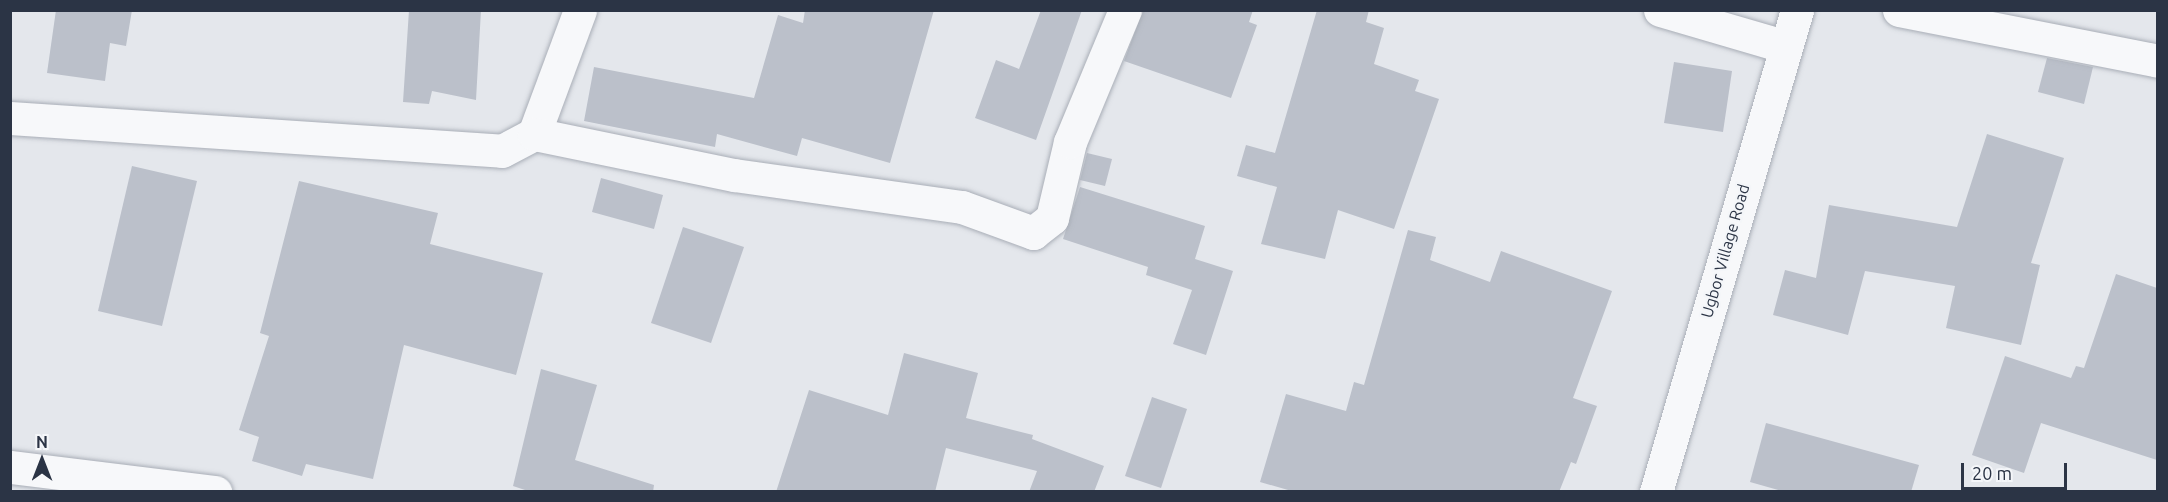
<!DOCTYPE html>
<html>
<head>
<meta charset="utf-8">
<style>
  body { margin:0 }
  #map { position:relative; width:2168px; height:502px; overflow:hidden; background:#e4e7ec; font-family:Ubuntu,sans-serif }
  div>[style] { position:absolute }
  .building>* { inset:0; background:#bbc0ca }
  .roads { filter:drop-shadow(0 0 2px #a9aeb7) drop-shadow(0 0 2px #a9aeb7) }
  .minor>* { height:33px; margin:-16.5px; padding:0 16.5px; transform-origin:16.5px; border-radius:16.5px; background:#f7f8fa }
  span { translate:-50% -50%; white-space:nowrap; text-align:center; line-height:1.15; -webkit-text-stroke:4.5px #f4f6f9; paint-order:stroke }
  .street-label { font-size:16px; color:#2b3445 }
  .frame { position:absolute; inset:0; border:12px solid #2b3445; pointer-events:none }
  .north { position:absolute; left:12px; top:430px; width:60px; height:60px; -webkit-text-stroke:4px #f4f6f9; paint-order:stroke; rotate:0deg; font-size:16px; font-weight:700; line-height:24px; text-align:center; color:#2b3445 }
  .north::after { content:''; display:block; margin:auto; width:21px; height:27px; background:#2b3445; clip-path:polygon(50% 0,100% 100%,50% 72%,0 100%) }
  .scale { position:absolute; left:1961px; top:463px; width:106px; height:27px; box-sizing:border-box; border:3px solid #2b3445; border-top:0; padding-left:8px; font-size:18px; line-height:21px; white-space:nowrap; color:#2b3445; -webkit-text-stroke:4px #f4f6f9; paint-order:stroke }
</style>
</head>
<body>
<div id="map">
  <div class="building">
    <i style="clip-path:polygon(56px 10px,132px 10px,126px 46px,110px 43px,105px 81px,47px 73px)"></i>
    <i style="clip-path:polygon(409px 10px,481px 10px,476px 100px,432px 91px,429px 104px,403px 102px)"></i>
    <i style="clip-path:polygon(805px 10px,934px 10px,890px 163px,802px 138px,797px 156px,717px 134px,715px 147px,584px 121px,594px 67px,754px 98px,778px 15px,803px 23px)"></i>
    <i style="clip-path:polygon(1041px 10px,1082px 10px,1036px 140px,975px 118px,996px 60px,1019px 69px)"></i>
    <i style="clip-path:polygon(1143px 10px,1253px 10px,1249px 22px,1257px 25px,1231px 98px,1124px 61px)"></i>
    <i style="clip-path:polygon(1317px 10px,1369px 10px,1366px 22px,1384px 28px,1374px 64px,1419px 80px,1415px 91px,1439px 99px,1394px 229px,1338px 210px,1325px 259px,1261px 244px,1277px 187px,1237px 176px,1246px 145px,1275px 153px)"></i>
    <i style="clip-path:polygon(2047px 58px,2093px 67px,2084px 104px,2038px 92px)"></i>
    <i style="clip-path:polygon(1674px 62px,1732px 71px,1723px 132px,1664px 123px)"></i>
    <i style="clip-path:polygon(1987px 134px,2064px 158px,2031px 263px,2040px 265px,2021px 345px,1946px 328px,1955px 286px,1865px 271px,1848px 335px,1773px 315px,1785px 270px,1816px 278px,1829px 205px,1957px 227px)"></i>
    <i style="clip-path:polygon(1087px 153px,1112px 159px,1105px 186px,1080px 180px)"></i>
    <i style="clip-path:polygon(132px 166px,197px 181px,162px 326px,98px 311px)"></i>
    <i style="clip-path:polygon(601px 178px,663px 195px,654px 229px,592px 212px)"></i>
    <i style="clip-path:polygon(299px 181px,438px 213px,430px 244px,543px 273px,516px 375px,404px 345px,373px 479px,306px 464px,302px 476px,252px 461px,259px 437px,239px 430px,269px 336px,260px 333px)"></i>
    <i style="clip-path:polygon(1080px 187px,1205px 226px,1195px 259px,1233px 271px,1206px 355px,1173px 344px,1192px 290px,1146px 275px,1148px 267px,1063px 239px)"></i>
    <i style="clip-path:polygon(683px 227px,744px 247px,711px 343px,651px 323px)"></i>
    <i style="clip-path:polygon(1408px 230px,1436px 237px,1430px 260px,1490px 282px,1501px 251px,1612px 291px,1573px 398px,1597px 406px,1576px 464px,1571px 462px,1559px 492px,1295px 492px,1260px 482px,1286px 394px,1346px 411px,1354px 382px,1364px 385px)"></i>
    <i style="clip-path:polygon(2116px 274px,2157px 288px,2157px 460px,2041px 423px,2024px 473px,1972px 455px,2005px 356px,2071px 378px,2076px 366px,2084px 368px)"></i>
    <i style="clip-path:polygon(904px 353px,978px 373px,966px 418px,1033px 435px,1032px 439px,1104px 466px,1094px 492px,1029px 492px,1037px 471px,946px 448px,935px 492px,776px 492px,809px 390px,888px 415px)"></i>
    <i style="clip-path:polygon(541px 369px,597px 385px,575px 460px,654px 485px,653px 492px,531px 492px,513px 486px)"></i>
    <i style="clip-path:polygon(1152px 397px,1187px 409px,1161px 488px,1125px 476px)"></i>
    <i style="clip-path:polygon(1766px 423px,1919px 465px,1911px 492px,1785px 492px,1750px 482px)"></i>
  </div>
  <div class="roads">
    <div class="minor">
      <i style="left:1660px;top:10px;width:128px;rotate:16.3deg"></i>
      <i style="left:1899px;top:10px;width:264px;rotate:11.1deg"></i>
      <i style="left:10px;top:118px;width:493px;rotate:3.8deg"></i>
      <i style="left:502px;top:151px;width:36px;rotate:-28deg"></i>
      <i style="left:534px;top:134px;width:132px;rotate:-69.6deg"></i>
      <i style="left:534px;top:134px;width:204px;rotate:11.6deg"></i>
      <i style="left:734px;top:175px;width:230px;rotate:8deg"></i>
      <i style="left:962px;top:207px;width:76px;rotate:20.1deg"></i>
      <i style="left:1033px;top:233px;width:24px;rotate:-38deg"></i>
      <i style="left:1052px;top:218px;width:78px;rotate:-76.7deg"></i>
      <i style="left:1070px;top:142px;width:143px;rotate:-67.4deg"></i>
      <i style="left:10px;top:467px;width:207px;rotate:7deg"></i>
      <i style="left:1656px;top:492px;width:502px;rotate:-73.69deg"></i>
    </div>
  </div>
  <div class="street-label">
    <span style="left:1725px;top:251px;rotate:-74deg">Ugbor Village Road</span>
  </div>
  <div class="frame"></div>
  <div class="north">N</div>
  <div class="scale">20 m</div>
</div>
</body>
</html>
